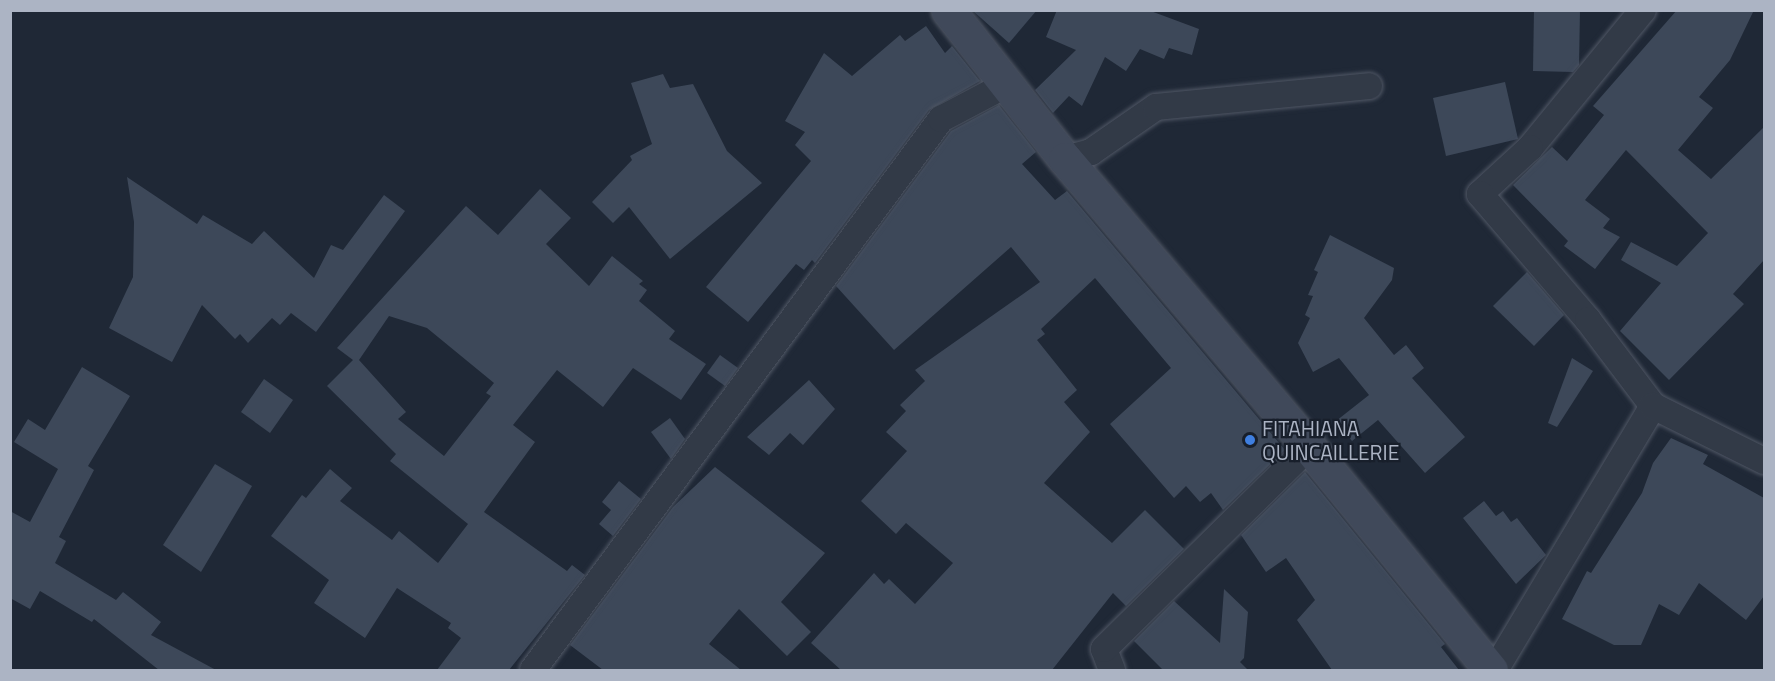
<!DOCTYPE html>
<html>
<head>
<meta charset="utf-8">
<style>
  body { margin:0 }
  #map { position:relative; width:1775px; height:681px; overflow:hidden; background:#1f2836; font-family:"Titillium Web",sans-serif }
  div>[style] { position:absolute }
  .building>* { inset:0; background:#3d4859 }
  .roads { filter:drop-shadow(0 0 2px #505765) drop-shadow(0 0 2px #505765) }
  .minor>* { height:26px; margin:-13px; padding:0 13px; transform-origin:13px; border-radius:13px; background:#323a47 }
  .secondary>* { height:33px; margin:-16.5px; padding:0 16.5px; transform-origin:16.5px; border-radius:16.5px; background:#40495a }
  .dots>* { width:16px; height:16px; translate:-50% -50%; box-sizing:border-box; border:3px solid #181f2b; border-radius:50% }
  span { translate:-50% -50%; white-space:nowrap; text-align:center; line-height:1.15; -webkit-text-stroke:4.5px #181f2b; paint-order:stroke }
  .poi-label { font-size:21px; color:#acb4c4 }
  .left { translate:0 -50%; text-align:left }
  .frame { position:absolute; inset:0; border:12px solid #acb4c4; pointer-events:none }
</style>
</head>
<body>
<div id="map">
  <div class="building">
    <i style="clip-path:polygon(972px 10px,1037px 10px,1009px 43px)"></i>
    <i style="clip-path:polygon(1057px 10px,1148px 10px,1199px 29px,1192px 55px,1169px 48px,1164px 59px,1140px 49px,1126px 71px,1105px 57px,1082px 106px,1069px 96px,1053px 113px,1035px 90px,1076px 50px,1046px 37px)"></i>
    <i style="clip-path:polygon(1534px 10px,1580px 10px,1579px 65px,1573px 72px,1533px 71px)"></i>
    <i style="clip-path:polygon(1677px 10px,1754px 10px,1730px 60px,1699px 97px,1713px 108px,1678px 150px,1711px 179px,1764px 127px,1764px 260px,1733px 294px,1744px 304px,1669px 380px,1620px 331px,1661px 283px,1621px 260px,1631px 242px,1677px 266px,1708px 233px,1626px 150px,1585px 200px,1610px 219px,1603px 228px,1620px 237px,1595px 269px,1564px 246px,1568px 241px,1513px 185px,1552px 147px,1567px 161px,1604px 115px,1593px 106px)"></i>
    <i style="clip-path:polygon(926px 26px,945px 53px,952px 46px,980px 81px,929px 110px,815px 263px,812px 260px,804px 270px,796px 264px,748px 322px,706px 287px,811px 161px,795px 145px,805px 132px,785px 121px,824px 53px,852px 76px,900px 35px,905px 41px)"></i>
    <i style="clip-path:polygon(663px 74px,670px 88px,693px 84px,727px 151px,762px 183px,670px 259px,629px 207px,613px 223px,592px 202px,632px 160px,630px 156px,652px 144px,631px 83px)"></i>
    <i style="clip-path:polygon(1505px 82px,1518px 139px,1446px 156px,1433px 98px)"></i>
    <i style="clip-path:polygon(999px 105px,1036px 152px,1022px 164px,1055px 200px,1067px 191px,1285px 450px,1223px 510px,1211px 493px,1200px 502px,1186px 486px,1174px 498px,1110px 424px,1171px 368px,1095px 278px,1041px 329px,1045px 334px,1037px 340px,1077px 390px,1064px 402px,1090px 432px,1044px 483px,1112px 543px,1145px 510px,1184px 549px,1126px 606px,1113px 593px,1052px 670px,841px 670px,811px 643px,874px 573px,884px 584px,889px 579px,915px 604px,953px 563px,906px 523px,896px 534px,861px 501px,907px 451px,886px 432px,906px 411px,900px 405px,925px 381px,915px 370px,1040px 282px,1011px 247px,894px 350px,836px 286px,951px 131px)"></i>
    <i style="clip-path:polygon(127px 177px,197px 224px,203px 215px,252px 244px,264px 231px,314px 278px,331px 245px,343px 250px,384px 195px,405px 211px,316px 332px,291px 313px,280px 325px,272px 318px,248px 343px,240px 334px,235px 339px,202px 305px,172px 362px,109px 328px,133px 277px,134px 222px)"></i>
    <i style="clip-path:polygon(evenodd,540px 189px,571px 218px,546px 244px,589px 286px,612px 256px,643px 281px,639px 284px,647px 290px,639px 301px,675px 331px,669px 339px,706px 364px,681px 400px,633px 368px,603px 407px,557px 370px,513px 425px,535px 442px,484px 512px,567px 571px,572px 565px,585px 575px,509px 670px,437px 670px,461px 638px,448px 628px,451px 623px,397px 588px,365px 638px,314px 603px,329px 580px,271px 536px,302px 495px,306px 498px,330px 469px,352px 488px,340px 501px,392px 540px,399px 531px,438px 563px,468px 524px,390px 461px,396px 454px,327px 386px,353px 360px,337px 348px,466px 206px,498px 235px,540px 189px,389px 316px,427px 328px,494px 383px,486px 393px,491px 396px,444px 456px,398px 419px,406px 412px,359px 360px,389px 316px)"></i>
    <i style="clip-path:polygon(1330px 235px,1394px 268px,1392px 280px,1364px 318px,1394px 355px,1406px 345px,1424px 368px,1412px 378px,1465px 437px,1425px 473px,1378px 420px,1352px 441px,1336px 421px,1369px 395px,1339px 358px,1313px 372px,1298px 343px,1310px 318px,1305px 315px,1313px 296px,1308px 295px,1318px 272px,1314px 270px)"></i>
    <i style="clip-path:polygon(1527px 272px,1564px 315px,1534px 346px,1493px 306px)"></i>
    <i style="clip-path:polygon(720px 355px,738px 368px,725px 386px,707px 373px)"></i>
    <i style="clip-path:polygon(1572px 358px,1593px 371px,1557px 427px,1548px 423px)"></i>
    <i style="clip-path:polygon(82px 367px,130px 396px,88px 466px,94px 470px,59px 537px,66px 541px,55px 563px,116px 600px,123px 592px,161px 622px,151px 635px,216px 670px,159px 670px,94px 619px,92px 622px,40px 591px,30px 609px,10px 598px,10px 511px,30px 522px,58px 469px,14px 442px,28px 419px,45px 430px)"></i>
    <i style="clip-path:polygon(264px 379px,293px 400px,270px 433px,241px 412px)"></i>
    <i style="clip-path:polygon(809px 380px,835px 409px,803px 445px,790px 433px,769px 455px,747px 437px)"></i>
    <i style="clip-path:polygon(670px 418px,685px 439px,671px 459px,651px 432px)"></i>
    <i style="clip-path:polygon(1671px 438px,1708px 455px,1703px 464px,1764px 498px,1764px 596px,1746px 620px,1699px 583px,1679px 615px,1659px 604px,1641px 645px,1614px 645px,1562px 619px,1587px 571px,1591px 573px,1642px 493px,1653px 463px)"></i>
    <i style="clip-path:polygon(215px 464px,252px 486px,201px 572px,163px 545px)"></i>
    <i style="clip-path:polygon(715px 467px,825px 553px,781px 602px,811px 632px,787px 656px,739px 609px,709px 644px,741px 670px,603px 670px,570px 645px,673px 507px)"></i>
    <i style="clip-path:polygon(1305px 472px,1445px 644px,1441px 647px,1459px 670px,1332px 670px,1297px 620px,1315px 600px,1286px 558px,1266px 572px,1241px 535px)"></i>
    <i style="clip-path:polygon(619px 481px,641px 499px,613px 536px,599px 524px,611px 510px,602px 502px)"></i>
    <i style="clip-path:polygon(1484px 501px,1496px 516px,1503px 511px,1511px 522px,1517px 518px,1546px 555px,1516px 584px,1463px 518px)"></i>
    <i style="clip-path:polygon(1224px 589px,1248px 612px,1244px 658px,1240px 662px,1248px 670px,1163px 670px,1134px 641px,1174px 601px,1220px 643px)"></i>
  </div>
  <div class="roads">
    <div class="minor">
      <i style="left:1643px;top:10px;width:178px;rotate:129.3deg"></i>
      <i style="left:1530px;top:148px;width:68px;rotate:137.4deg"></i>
      <i style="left:1480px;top:194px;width:166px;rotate:49.4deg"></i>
      <i style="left:1588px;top:320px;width:108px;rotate:52.9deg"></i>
      <i style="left:1065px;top:159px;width:27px;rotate:-15deg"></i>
      <i style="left:1091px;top:152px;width:79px;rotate:-34.7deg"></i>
      <i style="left:1156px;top:107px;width:214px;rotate:-5.6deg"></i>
      <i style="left:533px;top:670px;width:686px;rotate:-53.48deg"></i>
      <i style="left:941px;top:119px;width:75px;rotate:-27.9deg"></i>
      <i style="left:1112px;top:670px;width:22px;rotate:-111deg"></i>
      <i style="left:1104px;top:649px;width:288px;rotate:-44.6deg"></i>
      <i style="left:1495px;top:670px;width:308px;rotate:-59.1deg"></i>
      <i style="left:1653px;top:406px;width:124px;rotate:26.4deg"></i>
    </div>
    <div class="secondary">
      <i style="left:948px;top:10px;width:189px;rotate:51.9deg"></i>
      <i style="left:1065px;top:159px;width:377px;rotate:49.7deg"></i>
      <i style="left:1309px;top:447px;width:288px;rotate:50.8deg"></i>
    </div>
  </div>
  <div class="dots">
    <i style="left:1250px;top:440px;background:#3f7fe0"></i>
  </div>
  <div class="poi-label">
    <span class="left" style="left:1262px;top:440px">FITAHIANA<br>QUINCAILLERIE</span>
  </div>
  <div class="frame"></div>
</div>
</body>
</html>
